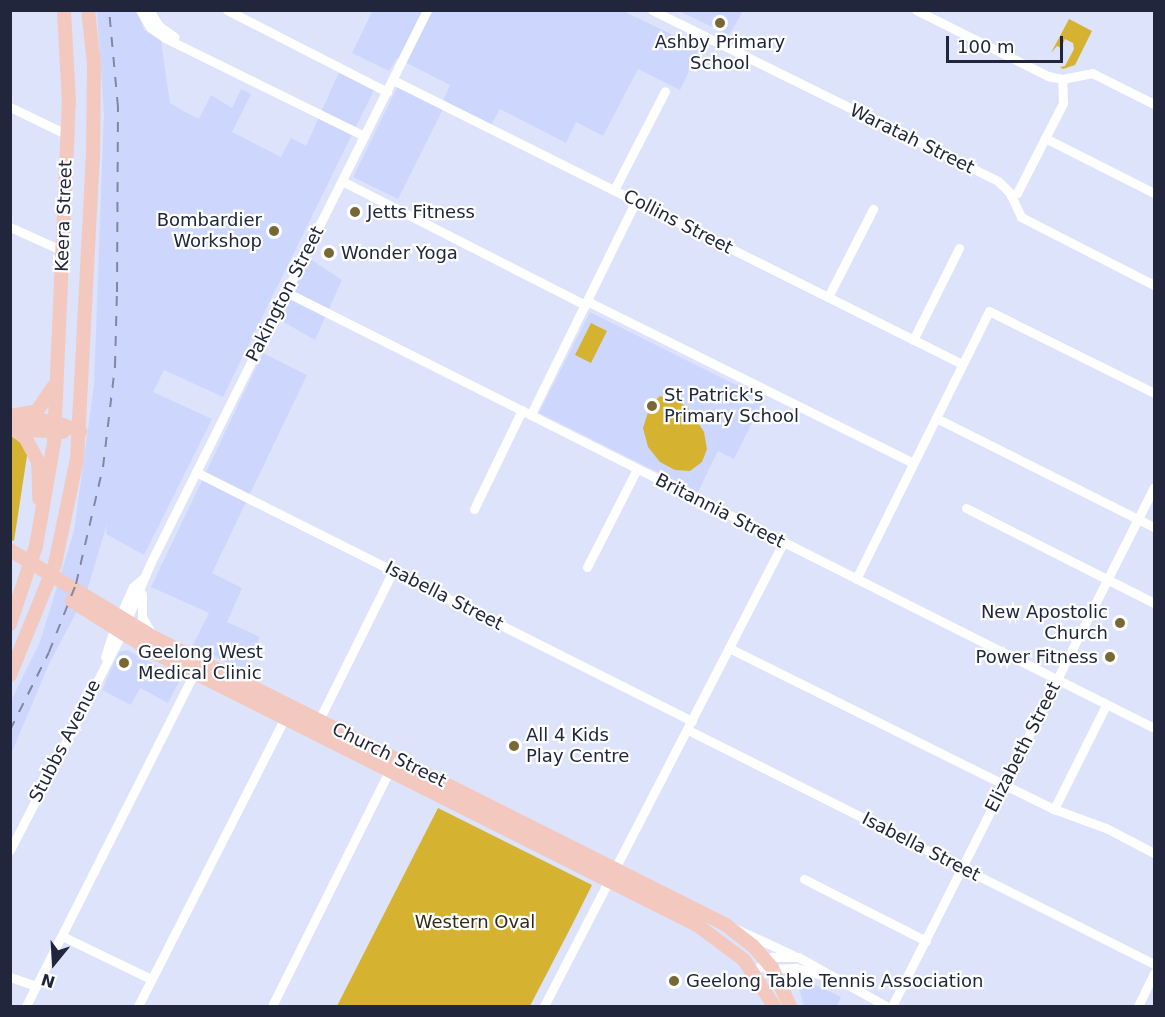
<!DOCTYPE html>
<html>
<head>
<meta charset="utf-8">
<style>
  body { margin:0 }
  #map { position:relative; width:1165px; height:1017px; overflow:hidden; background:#dde3fa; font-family:"DejaVu Sans",sans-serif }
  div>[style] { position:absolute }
  .built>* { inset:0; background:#cdd7fe }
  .green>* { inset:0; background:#d5b331 }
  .minor>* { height:9px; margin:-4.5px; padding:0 4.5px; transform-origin:4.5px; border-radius:4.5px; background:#fff }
  .highway>* { height:14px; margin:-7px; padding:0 7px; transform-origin:7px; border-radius:7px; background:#f3c9bf }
  .rail>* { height:2px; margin-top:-1px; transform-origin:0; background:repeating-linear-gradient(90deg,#82879e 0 10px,transparent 0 20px) }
  .dots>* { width:16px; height:16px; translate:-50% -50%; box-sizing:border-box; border:3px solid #fff; border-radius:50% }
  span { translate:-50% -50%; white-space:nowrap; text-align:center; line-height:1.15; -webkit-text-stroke:4.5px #fff; paint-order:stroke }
  .poi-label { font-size:18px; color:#21263c }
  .left { translate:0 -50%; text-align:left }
  .right { translate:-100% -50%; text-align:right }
  .street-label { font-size:18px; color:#21263c }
  .park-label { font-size:18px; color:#302a14 }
  .frame { position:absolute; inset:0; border:12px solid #21263c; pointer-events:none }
  .north { position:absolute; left:24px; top:933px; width:60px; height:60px; -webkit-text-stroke:4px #fff; paint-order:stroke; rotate:198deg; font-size:16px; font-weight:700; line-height:24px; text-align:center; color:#21263c }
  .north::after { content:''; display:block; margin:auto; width:21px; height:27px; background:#21263c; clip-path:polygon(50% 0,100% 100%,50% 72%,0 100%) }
  .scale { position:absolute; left:946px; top:36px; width:117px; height:27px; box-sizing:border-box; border:3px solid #21263c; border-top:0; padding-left:8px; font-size:18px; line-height:21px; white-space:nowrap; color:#21263c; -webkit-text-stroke:4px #fff; paint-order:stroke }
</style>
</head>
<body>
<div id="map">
  <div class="built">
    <i style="clip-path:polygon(373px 10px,623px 11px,700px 48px,680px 90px,638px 69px,603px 136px,576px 122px,566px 143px,500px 109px,491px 125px,443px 101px,450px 85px,397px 58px,389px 71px,352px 53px)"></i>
    <i style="clip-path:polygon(97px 11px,137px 11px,144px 30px,161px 41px,170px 103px,185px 112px,199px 119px,211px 95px,232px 108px,241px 89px,251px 94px,232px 132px,281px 157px,291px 138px,306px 146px,339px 72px,374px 90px,223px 397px,164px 370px,153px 392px,212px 419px,144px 555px,106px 534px,107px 524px,86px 594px,49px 664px,11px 754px,11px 701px,40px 642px,74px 531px,94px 385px,104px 113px)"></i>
    <i style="clip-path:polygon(679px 11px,743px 10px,743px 11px,729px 35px)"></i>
    <i style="clip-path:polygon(398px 86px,443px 109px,398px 199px,353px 177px)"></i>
    <i style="clip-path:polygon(310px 259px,342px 280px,315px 340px,280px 320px)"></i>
    <i style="clip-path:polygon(590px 312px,764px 399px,734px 459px,718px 451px,698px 492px,539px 413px)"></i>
    <i style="clip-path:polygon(263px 353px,307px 375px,212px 573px,242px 588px,227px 622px,260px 637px,243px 670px,193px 645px,209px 613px,151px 587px)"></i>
    <i style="clip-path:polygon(127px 650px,181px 678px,168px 703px,140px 688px,131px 705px,102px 690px,119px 652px)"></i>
    <i style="clip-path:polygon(805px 980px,841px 997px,837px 1006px,804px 1006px,798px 985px)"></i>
  </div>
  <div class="green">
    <i style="clip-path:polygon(1069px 19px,1092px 31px,1075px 65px,1063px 69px,1060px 67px,1065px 66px,1074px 49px,1073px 43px,1065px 39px,1061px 48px,1057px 46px,1051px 53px)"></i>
    <i style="clip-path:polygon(591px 323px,607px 331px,591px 363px,575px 355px)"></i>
    <i style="clip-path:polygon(660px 396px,679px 401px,690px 410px,704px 432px,707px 449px,702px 462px,690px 471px,675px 470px,660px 462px,648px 447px,643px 428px,650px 406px)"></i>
    <i style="clip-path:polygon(10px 434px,28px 449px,14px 541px,10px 540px)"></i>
    <i style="clip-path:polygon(438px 808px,592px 885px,572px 925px,530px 1006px,337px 1006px)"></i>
  </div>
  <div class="minor">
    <i style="left:140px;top:10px;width:20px;rotate:60deg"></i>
    <i style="left:150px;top:27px;width:19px;rotate:36deg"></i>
    <i style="left:165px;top:38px;width:222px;rotate:26.2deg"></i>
    <i style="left:149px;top:10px;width:19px;rotate:58deg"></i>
    <i style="left:159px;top:26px;width:19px;rotate:35deg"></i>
    <i style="left:227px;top:10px;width:180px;rotate:27.1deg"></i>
    <i style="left:652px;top:10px;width:386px;rotate:26.3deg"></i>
    <i style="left:998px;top:181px;width:17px;rotate:45deg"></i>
    <i style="left:1010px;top:193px;width:26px;rotate:65deg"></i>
    <i style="left:1021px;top:217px;width:149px;rotate:27.1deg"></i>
    <i style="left:916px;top:10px;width:148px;rotate:26.6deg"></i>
    <i style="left:1048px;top:76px;width:14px;rotate:12deg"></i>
    <i style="left:1062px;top:79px;width:31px;rotate:-11deg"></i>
    <i style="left:1092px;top:73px;width:69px;rotate:26.6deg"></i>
    <i style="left:393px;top:80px;width:636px;rotate:26.52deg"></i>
    <i style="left:10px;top:107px;width:64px;rotate:25.8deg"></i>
    <i style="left:1045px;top:138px;width:122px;rotate:26.8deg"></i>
    <i style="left:342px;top:181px;width:273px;rotate:27deg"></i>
    <i style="left:614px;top:190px;width:111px;rotate:-62.7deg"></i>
    <i style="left:1011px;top:196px;width:7px;rotate:-27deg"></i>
    <i style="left:1017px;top:193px;width:101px;rotate:-62.9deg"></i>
    <i style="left:1063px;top:103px;width:24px;rotate:-92deg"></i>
    <i style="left:10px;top:227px;width:58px;rotate:24.4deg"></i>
    <i style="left:286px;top:292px;width:971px;rotate:26.67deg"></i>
    <i style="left:828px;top:297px;width:99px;rotate:-62.9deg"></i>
    <i style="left:587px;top:301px;width:364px;rotate:26.4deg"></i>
    <i style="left:913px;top:340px;width:103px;rotate:-63.4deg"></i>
    <i style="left:531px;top:414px;width:237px;rotate:-63.8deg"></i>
    <i style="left:936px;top:418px;width:244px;rotate:26.6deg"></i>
    <i style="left:196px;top:472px;width:555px;rotate:26.66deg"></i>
    <i style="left:966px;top:508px;width:211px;rotate:26.8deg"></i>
    <i style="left:474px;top:509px;width:110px;rotate:-64.1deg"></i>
    <i style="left:587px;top:567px;width:110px;rotate:-63deg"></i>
    <i style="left:856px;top:579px;width:299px;rotate:-63.6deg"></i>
    <i style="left:989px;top:311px;width:184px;rotate:26.4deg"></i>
    <i style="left:142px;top:594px;width:23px;rotate:90deg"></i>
    <i style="left:142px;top:617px;width:20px;rotate:60deg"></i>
    <i style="left:119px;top:618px;width:34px;rotate:-66deg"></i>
    <i style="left:133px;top:587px;width:12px;rotate:-42deg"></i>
    <i style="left:126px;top:622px;width:63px;rotate:-67.5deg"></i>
    <i style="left:150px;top:564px;width:619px;rotate:-63.43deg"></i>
    <i style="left:729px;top:648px;width:363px;rotate:26.4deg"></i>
    <i style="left:1054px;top:809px;width:55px;rotate:20.1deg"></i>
    <i style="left:1106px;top:828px;width:54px;rotate:27.5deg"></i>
    <i style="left:105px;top:657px;width:28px;rotate:-72deg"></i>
    <i style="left:319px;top:720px;width:166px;rotate:-63.6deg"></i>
    <i style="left:688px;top:730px;width:521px;rotate:26.66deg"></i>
    <i style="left:1054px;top:809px;width:116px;rotate:-63.4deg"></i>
    <i style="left:10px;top:850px;width:242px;rotate:-62.7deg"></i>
    <i style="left:804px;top:879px;width:137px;rotate:26.9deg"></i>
    <i style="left:732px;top:927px;width:67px;rotate:24.7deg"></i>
    <i style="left:62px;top:936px;width:99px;rotate:25.8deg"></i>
    <i style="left:767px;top:969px;width:29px;rotate:-2deg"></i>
    <i style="left:796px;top:968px;width:27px;rotate:15deg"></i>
    <i style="left:754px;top:971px;width:23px;rotate:-38deg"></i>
    <i style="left:772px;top:957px;width:26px"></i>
    <i style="left:798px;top:957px;width:101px;rotate:29.1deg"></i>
    <i style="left:10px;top:977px;width:28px;rotate:19deg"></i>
    <i style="left:784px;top:992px;width:16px;rotate:-68deg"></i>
    <i style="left:790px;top:977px;width:13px;rotate:-27deg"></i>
    <i style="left:26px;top:1006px;width:373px;rotate:-63.2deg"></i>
    <i style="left:138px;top:1006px;width:323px;rotate:-63deg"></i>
    <i style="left:272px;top:1006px;width:265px;rotate:-63.5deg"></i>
    <i style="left:544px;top:1006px;width:521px;rotate:-62.7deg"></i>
    <i style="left:892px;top:1006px;width:581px;rotate:-63.21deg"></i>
    <i style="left:1138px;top:1006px;width:37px;rotate:-64deg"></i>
  </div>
  <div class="highway">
    <i style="left:10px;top:416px;width:27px;rotate:-10deg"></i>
    <i style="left:37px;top:411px;width:30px;rotate:-56deg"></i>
    <i style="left:23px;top:418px;width:32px;rotate:7deg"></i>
    <i style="left:55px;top:422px;width:27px;rotate:20deg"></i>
    <i style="left:11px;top:428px;width:17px;rotate:33deg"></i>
    <i style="left:25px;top:437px;width:27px;rotate:62deg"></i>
    <i style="left:38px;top:461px;width:38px;rotate:88deg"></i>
    <i style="left:16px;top:429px;width:47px;rotate:3.7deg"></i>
    <i style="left:10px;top:550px;width:167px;rotate:31.3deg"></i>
    <i style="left:153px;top:637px;width:641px;rotate:26.68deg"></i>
    <i style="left:726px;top:925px;width:34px;rotate:38deg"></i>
    <i style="left:753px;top:946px;width:29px;rotate:49deg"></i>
    <i style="left:772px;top:968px;width:42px;rotate:64.7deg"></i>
    <i style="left:72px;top:601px;width:96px;rotate:32.2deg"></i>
    <i style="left:153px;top:652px;width:609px;rotate:26.65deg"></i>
    <i style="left:697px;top:925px;width:59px;rotate:36.7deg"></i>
    <i style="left:744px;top:960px;width:55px;rotate:56.9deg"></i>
    <i style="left:10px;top:624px;width:82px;rotate:-71.6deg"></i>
    <i style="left:36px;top:546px;width:106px;rotate:-80.2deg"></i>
    <i style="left:54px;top:442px;width:339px;rotate:-87.5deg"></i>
    <i style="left:69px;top:103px;width:93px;rotate:-93.1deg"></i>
    <i style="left:10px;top:675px;width:120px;rotate:-67.9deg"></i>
    <i style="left:55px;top:564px;width:107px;rotate:-78.2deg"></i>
    <i style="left:77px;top:459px;width:303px;rotate:-87deg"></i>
    <i style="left:93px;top:156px;width:92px;rotate:-89.4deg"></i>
    <i style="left:94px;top:64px;width:54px;rotate:-96.3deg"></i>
  </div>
  <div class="rail">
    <i style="left:10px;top:730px;width:87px;rotate:-63.4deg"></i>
    <i style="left:49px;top:652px;width:73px;rotate:-68.3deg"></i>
    <i style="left:76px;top:584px;width:120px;rotate:-77deg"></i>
    <i style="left:103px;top:467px;width:102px;rotate:-83.2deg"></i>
    <i style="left:115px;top:366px;width:74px;rotate:-88.5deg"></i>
    <i style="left:117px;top:292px;width:185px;rotate:-89.7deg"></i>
    <i style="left:118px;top:107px;width:97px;rotate:-95.3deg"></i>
  </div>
  <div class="dots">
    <i style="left:720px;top:23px;background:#776836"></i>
    <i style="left:355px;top:212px;background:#776836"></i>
    <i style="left:274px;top:231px;background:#776836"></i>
    <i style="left:329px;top:253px;background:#776836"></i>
    <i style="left:652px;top:406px;background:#776836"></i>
    <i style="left:1120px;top:623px;background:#776836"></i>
    <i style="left:1110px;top:657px;background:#776836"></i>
    <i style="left:124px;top:663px;background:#776836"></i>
    <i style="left:514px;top:746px;background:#776836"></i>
    <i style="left:674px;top:981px;background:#776836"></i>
  </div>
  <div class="poi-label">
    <span style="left:720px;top:53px">Ashby Primary<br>School</span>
    <span class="left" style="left:367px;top:212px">Jetts Fitness</span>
    <span class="right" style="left:262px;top:231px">Bombardier<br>Workshop</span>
    <span class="left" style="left:341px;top:253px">Wonder Yoga</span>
    <span class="left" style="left:664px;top:406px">St Patrick's<br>Primary School</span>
    <span class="right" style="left:1108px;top:623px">New Apostolic<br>Church</span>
    <span class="left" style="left:138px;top:663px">Geelong West<br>Medical Clinic</span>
    <span class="right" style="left:1098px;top:657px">Power Fitness</span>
    <span class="left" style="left:526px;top:746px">All 4 Kids<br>Play Centre</span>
    <span class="left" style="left:686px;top:981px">Geelong Table Tennis Association</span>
  </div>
  <div class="street-label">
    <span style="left:912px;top:139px;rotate:26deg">Waratah Street</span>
    <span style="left:64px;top:216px;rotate:-88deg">Keera Street</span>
    <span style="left:678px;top:222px;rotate:27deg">Collins Street</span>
    <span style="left:285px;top:294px;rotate:-63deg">Pakington Street</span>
    <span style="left:720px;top:511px;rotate:27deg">Britannia Street</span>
    <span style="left:444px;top:596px;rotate:27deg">Isabella Street</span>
    <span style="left:65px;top:741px;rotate:-63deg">Stubbs Avenue</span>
    <span style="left:1023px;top:747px;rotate:-63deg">Elizabeth Street</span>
    <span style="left:389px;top:755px;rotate:26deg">Church Street</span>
    <span style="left:921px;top:847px;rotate:27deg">Isabella Street</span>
  </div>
  <div class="park-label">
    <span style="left:475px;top:922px">Western Oval</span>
  </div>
  <div class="frame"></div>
  <div class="north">N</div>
  <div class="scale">100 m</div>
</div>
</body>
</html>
